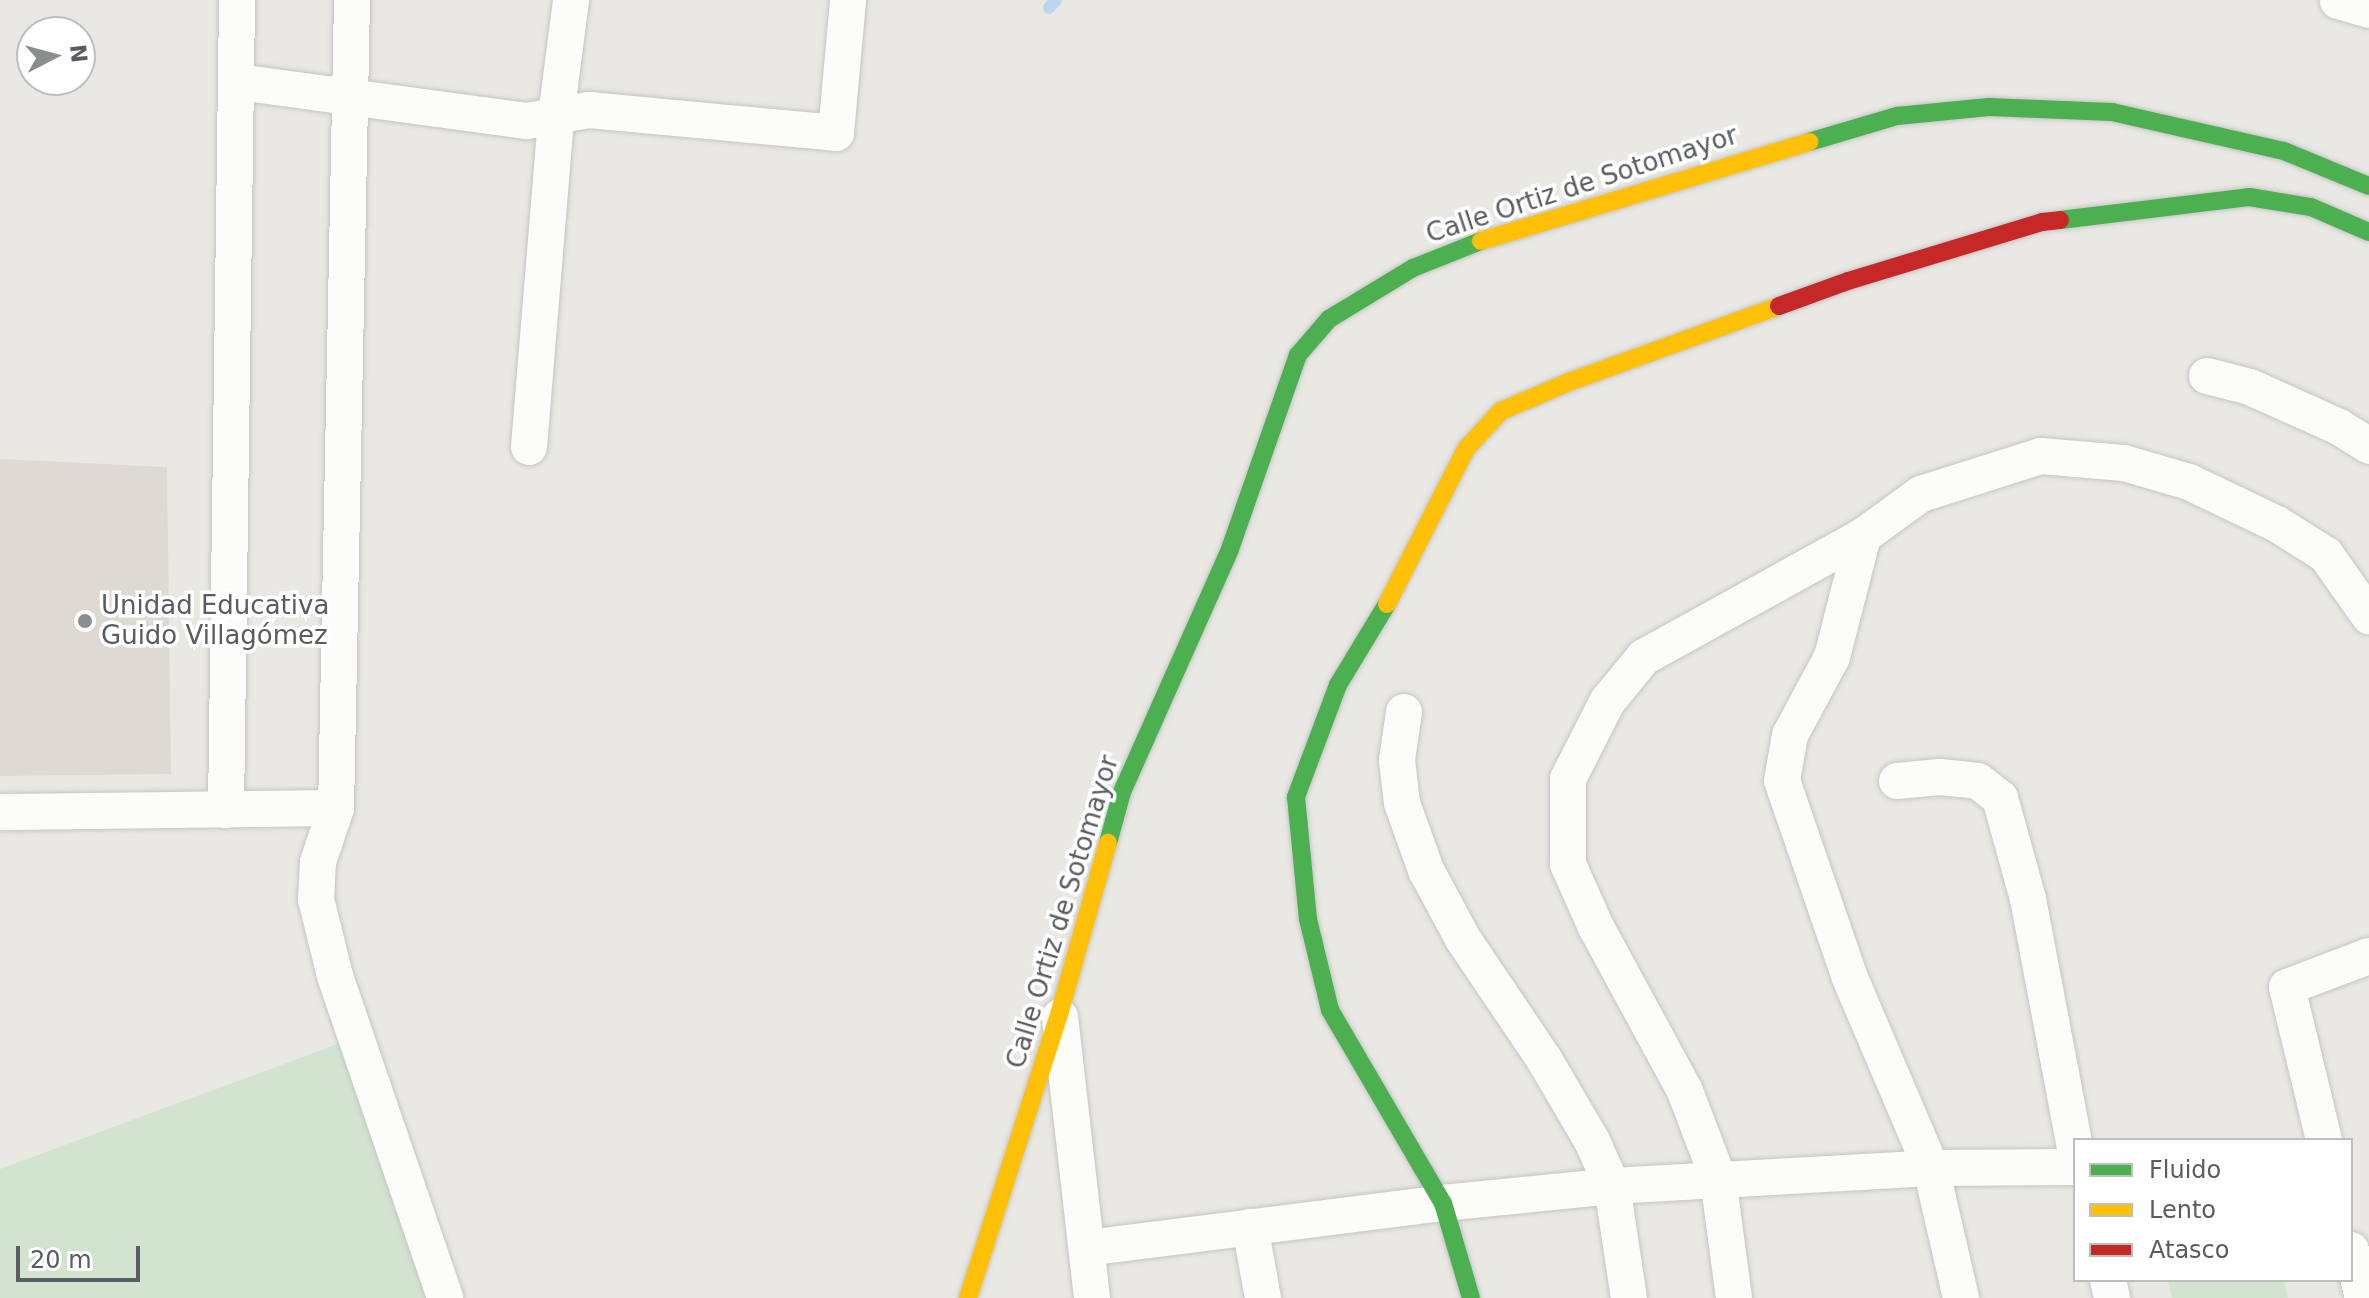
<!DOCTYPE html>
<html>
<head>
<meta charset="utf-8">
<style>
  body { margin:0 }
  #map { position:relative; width:2369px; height:1298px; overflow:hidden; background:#e9e8e3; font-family:"DejaVu Sans",sans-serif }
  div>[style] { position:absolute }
  .education>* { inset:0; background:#dcdad3 }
  .green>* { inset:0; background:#d2e4d0 }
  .stream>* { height:12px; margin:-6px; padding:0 6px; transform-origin:6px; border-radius:6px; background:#bbd6f0 }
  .roads { filter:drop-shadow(0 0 2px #c5c5c5) drop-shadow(0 0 2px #c5c5c5) }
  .street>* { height:36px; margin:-18px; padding:0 18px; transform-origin:18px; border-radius:18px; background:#fcfcfb }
  .fast>* { height:18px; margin:-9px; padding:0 9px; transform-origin:9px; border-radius:9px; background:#4caf50 }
  .slow>* { height:18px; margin:-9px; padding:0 9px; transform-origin:9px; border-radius:9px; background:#ffc107 }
  .jam>* { height:18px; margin:-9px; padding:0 9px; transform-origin:9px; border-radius:9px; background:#c62828 }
  .dots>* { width:22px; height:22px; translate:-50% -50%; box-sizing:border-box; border:4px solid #fff; border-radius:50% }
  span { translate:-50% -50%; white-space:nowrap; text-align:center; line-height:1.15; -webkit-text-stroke:7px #fff; paint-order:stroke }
  .street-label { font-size:26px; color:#595c60 }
  .poi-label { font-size:26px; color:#595c60 }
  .left { translate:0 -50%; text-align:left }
  .legend { position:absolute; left:2073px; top:1138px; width:280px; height:144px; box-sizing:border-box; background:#fff; border:2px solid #bdbebf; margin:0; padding:10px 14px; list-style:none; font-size:24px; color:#595c60 }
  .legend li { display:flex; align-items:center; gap:16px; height:40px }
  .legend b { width:40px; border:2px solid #bdbebf }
  .north { position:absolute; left:16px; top:16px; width:80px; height:80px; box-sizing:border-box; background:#fff; border:2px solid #bdbebf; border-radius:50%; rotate:84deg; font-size:22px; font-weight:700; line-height:32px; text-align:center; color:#595c60 }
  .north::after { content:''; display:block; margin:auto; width:28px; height:36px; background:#8b8d8e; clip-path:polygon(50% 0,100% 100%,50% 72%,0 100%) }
  .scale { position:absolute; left:16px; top:1246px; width:124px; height:36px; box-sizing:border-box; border:4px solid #595c60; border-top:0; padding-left:10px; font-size:24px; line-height:28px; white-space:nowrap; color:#595c60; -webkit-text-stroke:6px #fff; paint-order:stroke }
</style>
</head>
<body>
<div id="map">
  <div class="education">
    <i style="clip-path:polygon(0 459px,167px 467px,171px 774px,0 776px)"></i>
  </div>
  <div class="green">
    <i style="clip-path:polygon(338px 1044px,431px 1298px,0 1298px,0 1169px)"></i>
    <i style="clip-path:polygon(2168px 1280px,2284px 1280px,2288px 1298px,2172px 1298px)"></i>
  </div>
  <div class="stream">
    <i style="left:1049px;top:8px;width:11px;rotate:-49deg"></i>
  </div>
  <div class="roads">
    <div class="street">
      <i style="left:352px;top:0;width:808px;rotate:91.13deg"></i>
      <i style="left:336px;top:808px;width:57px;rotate:108.4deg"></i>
      <i style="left:318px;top:862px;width:37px;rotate:93deg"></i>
      <i style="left:316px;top:899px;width:79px;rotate:76.1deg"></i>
      <i style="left:335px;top:976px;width:340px;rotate:71.1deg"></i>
      <i style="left:2338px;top:1px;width:32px;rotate:16deg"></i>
      <i style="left:238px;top:82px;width:292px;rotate:7.7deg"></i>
      <i style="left:527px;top:121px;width:63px;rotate:-10.1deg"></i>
      <i style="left:589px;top:110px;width:248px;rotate:5.3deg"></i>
      <i style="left:836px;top:133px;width:134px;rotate:-84.8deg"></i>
      <i style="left:2207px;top:376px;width:44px;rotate:14.3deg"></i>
      <i style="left:2250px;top:387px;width:98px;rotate:24.2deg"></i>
      <i style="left:2339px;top:427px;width:36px;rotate:32deg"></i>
      <i style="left:529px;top:447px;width:332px;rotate:-85.3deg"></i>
      <i style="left:556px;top:116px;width:117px;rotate:-82.6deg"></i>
      <i style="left:1404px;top:712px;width:49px;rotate:98.3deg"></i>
      <i style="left:1397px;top:760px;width:43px;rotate:83.4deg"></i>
      <i style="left:1402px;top:803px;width:71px;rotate:70.3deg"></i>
      <i style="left:1426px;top:870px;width:78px;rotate:61.8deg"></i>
      <i style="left:1463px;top:939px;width:145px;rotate:56deg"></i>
      <i style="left:1544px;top:1059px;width:95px;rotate:59.7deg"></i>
      <i style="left:1592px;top:1141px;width:49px;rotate:66deg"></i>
      <i style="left:1612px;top:1186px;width:113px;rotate:81.4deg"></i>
      <i style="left:1897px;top:781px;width:43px;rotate:-5.3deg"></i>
      <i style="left:1940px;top:777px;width:38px;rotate:6deg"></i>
      <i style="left:1978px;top:781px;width:28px;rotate:38deg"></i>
      <i style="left:2000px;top:798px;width:105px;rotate:74.5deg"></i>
      <i style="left:2028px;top:899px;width:253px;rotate:79.3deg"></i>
      <i style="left:226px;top:810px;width:810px;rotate:-89.22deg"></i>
      <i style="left:0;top:812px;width:336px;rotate:-0.7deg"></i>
      <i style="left:1060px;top:1017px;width:283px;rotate:83.5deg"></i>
      <i style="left:2324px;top:1140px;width:157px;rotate:-103.6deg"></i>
      <i style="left:2287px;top:987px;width:88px;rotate:-20.7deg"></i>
      <i style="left:1250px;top:1227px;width:72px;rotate:79.6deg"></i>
      <i style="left:1087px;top:1248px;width:359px;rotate:-7.2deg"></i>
      <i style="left:1443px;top:1203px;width:170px;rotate:-5.7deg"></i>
      <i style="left:1612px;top:1186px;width:320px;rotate:-3.2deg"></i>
      <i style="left:1931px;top:1168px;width:144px;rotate:-0.4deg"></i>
      <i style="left:2351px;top:1250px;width:49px;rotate:76deg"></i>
      <i style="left:2108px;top:1280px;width:18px;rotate:77deg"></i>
      <i style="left:1734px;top:1298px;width:121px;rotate:-97.6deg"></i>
      <i style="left:1718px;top:1178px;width:93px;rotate:-110.8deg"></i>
      <i style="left:1685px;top:1091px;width:189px;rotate:-118.5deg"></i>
      <i style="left:1595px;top:925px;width:67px;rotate:-113.9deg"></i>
      <i style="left:1568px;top:864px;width:85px;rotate:-90deg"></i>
      <i style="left:1568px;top:779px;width:86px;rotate:-63.1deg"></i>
      <i style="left:1607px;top:702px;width:58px;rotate:-50.6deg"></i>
      <i style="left:1644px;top:657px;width:250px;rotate:-28.9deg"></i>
      <i style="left:1961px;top:1298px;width:133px;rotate:-103deg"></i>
      <i style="left:1931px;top:1168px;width:207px;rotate:-113.1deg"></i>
      <i style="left:1850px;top:978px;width:208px;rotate:-109deg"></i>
      <i style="left:1782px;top:781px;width:47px;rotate:-80.1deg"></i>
      <i style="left:1790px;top:735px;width:89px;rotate:-61.7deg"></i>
      <i style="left:1832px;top:657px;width:125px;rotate:-75.6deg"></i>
      <i style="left:1863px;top:536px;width:72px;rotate:-35.9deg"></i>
      <i style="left:1921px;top:494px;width:126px;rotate:-17.6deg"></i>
      <i style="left:2041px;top:456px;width:83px;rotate:4.8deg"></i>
      <i style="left:2124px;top:463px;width:68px;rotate:16.3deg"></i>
      <i style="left:2189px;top:482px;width:98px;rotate:25.5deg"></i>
      <i style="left:2277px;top:524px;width:58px;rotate:32.3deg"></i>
      <i style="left:2326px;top:555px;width:75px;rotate:54.8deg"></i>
    </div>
    <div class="fast">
      <i style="left:1809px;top:142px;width:92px;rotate:-16.5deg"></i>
      <i style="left:1897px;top:116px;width:92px;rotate:-5.6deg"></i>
      <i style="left:1989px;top:107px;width:123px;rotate:2.3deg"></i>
      <i style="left:2112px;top:112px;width:176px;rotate:12.8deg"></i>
      <i style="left:2284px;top:151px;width:92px;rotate:22.4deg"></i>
      <i style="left:2060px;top:220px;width:190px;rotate:-6.9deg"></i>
      <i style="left:2249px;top:197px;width:63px;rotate:9.2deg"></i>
      <i style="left:2311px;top:207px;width:63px;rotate:23.3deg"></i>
      <i style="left:1387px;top:604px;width:95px;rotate:121.2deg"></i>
      <i style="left:1338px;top:685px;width:120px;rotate:110.6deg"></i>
      <i style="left:1296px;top:797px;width:123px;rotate:84.4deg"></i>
      <i style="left:1308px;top:919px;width:94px;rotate:76.4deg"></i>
      <i style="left:1330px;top:1010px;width:224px;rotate:59.7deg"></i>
      <i style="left:1443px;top:1203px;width:99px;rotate:73.6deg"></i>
      <i style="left:1108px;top:843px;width:53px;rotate:-74.6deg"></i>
      <i style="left:1122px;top:792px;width:266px;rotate:-66deg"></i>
      <i style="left:1230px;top:549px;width:206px;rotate:-70.7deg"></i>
      <i style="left:1298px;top:355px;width:48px;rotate:-49.3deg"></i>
      <i style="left:1329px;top:319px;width:98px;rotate:-31.3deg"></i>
      <i style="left:1413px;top:268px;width:73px;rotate:-21.7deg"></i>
    </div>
    <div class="slow">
      <i style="left:1481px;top:241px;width:343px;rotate:-16.8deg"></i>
      <i style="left:1387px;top:604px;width:174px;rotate:-63deg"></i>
      <i style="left:1466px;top:449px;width:52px;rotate:-47.4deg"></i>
      <i style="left:1501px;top:411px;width:74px;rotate:-23.1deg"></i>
      <i style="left:1569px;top:382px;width:223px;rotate:-19.9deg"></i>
      <i style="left:968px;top:1298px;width:301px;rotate:-72.2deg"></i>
      <i style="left:1060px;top:1011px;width:175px;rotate:-74.1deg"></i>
    </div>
    <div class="jam">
      <i style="left:1779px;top:306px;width:73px;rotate:-19.9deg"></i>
      <i style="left:1848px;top:281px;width:203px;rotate:-16.9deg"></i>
      <i style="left:2042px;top:222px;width:18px;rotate:-6deg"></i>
    </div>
  </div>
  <div class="dots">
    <i style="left:85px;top:621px;background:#8b8d8e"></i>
  </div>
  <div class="street-label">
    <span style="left:1582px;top:185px;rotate:-18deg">Calle Ortiz de Sotomayor</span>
    <span style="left:1063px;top:912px;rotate:-73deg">Calle Ortiz de Sotomayor</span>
  </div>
  <div class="poi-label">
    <span class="left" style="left:101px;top:621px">Unidad Educativa<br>Guido Villagómez</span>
  </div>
  <ul class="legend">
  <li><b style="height:10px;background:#4caf50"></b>Fluido</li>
  <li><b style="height:10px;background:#ffc107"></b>Lento</li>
  <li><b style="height:10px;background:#c62828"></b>Atasco</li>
  </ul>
  <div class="north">N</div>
  <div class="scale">20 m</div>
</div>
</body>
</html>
